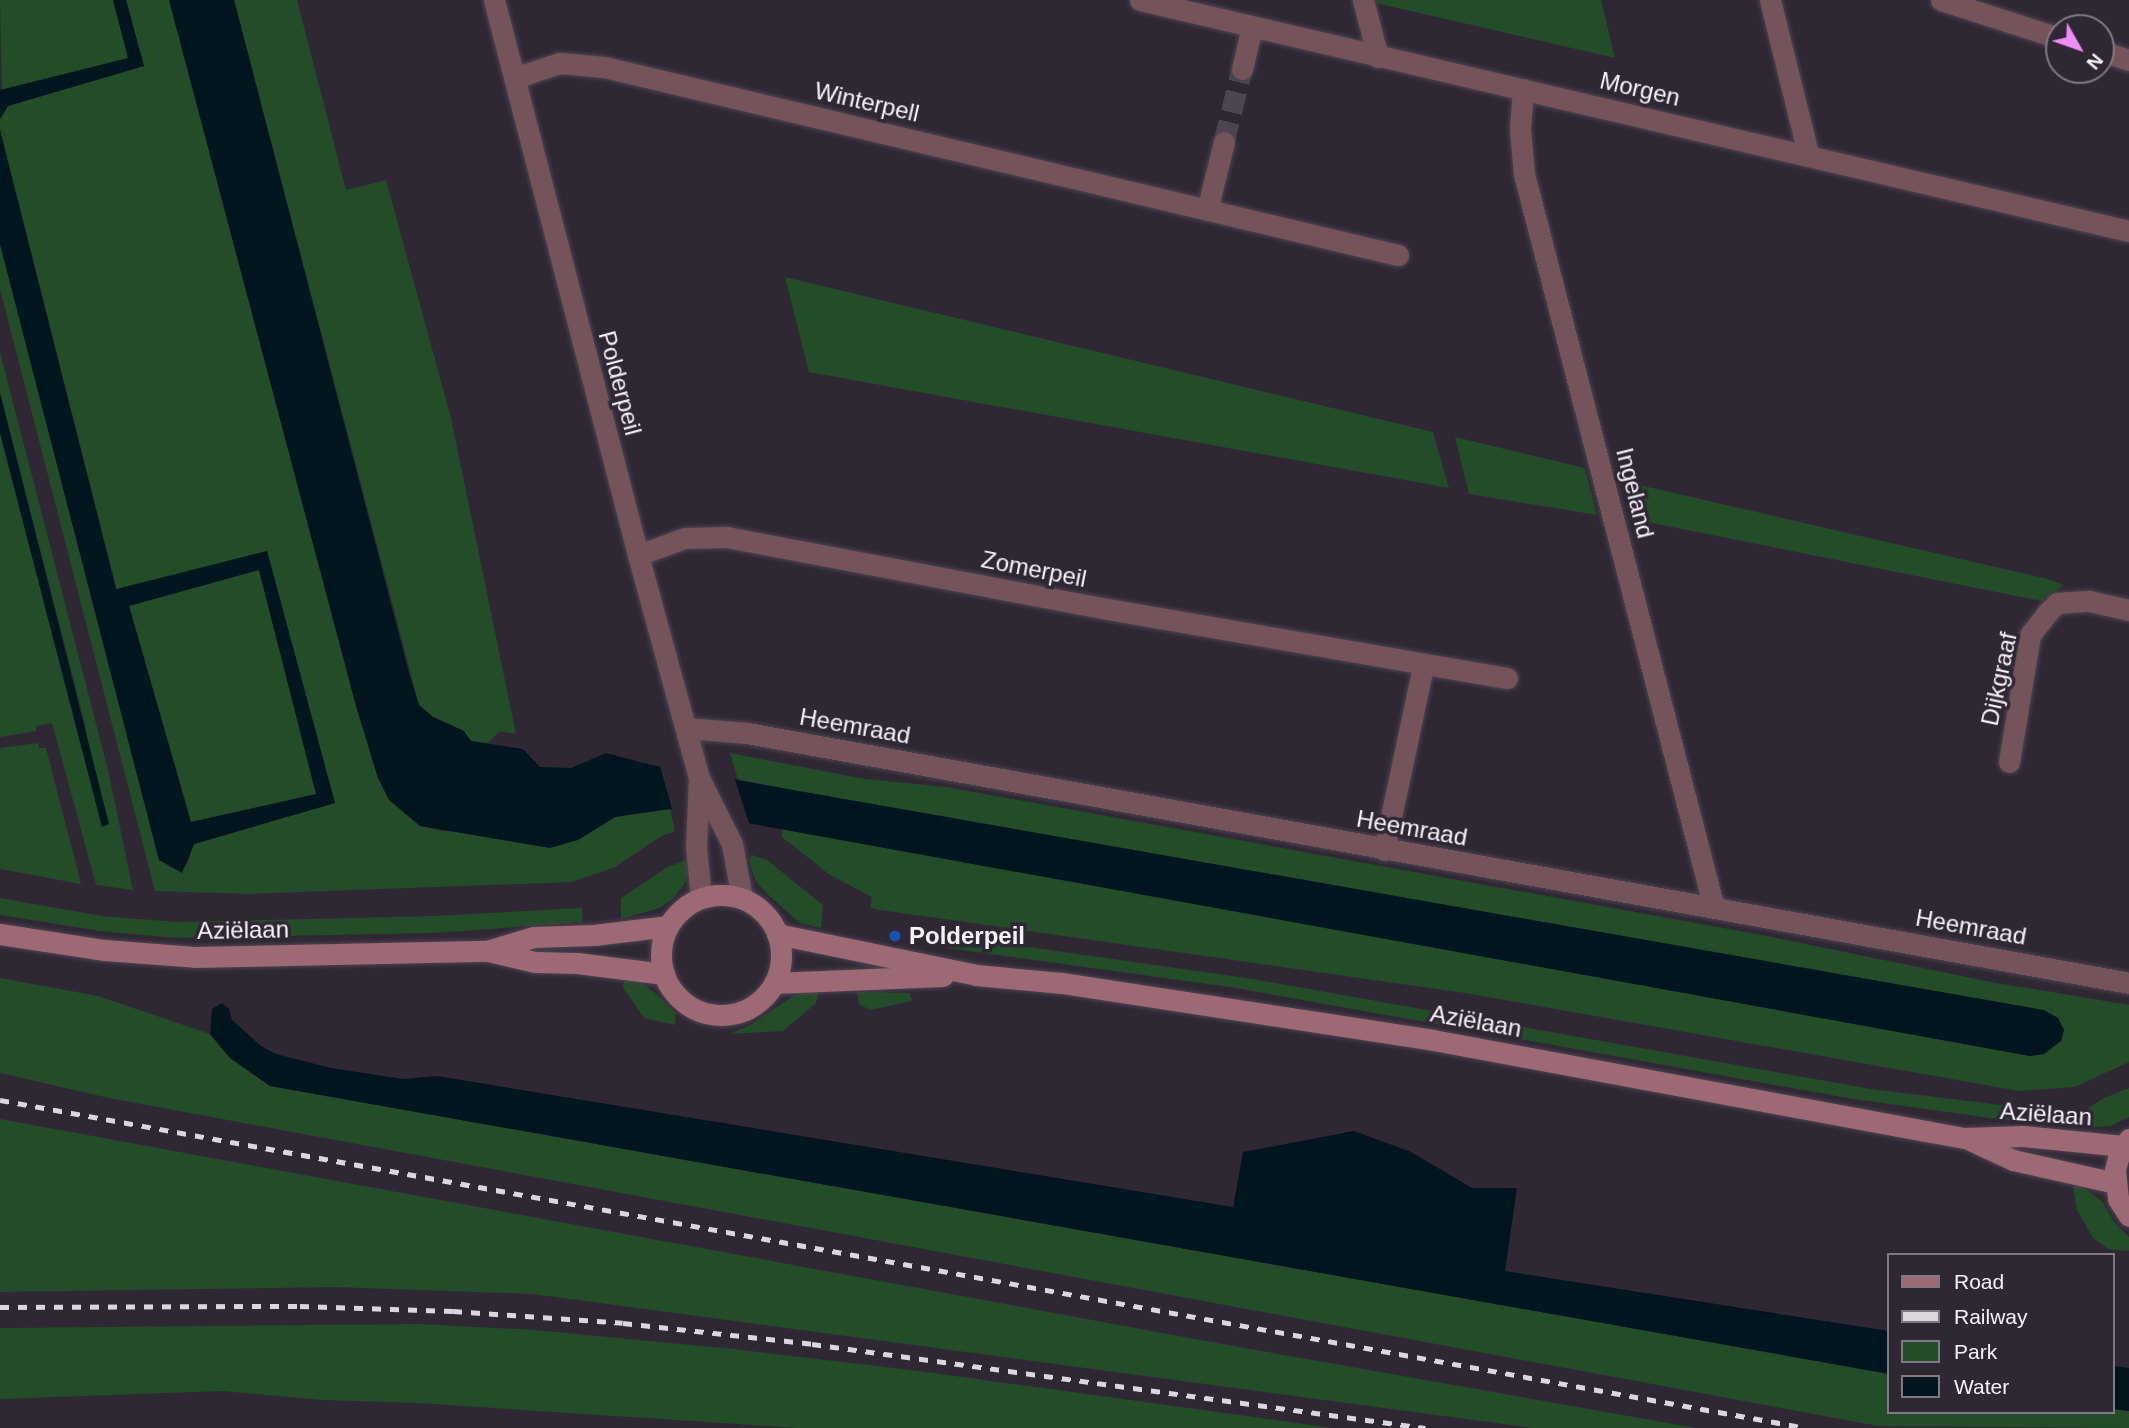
<!DOCTYPE html>
<html>
<head>
<meta charset="utf-8">
<style>
  body { margin:0 }
  #map { position:relative; width:2129px; height:1428px; overflow:hidden; background:#302735; font-family:Helvetica,sans-serif }
  div>[style] { position:absolute }
  .green>* { inset:0; background:#234c29 }
  .water>* { inset:0; background:#00151e }
  .pier>* { inset:0; background:#302735 }
  .street-tunnel>* { height:21px; margin-top:-10.5px; transform-origin:0; background:repeating-linear-gradient(90deg,#4e4553 0 21px,transparent 0 31px) }
  .roads { filter:drop-shadow(0 0 2px #4c4351) drop-shadow(0 0 2px #4c4351) }
  .street>* { height:21px; margin:-10.5px; padding:0 10.5px; transform-origin:10.5px; border-radius:10.5px; background:#74535a }
  .secondary>* { height:21px; margin:-10.5px; padding:0 10.5px; transform-origin:10.5px; border-radius:10.5px; background:#9c6974 }
  .secondary>.ring { margin:-10.5px; padding:0; box-sizing:content-box; background:none; border:21px solid #9c6974; border-radius:50% }
  .rail>* { height:5px; margin-top:-2.5px; transform-origin:0; background:repeating-linear-gradient(90deg,#dcd6df 0 9px,transparent 0 18px) }
  .dots>* { width:19px; height:19px; translate:-50% -50%; box-sizing:border-box; border:4px solid #302735; border-radius:50% }
  span { translate:-50% -50%; white-space:nowrap; text-align:center; line-height:1.15; -webkit-text-stroke:7px #302735; paint-order:stroke }
  .street-label { font-size:24px; color:#f8f2fb }
  .poi-label { font-size:24px; color:#f8f2fb; font-weight:700 }
  .left { translate:0 -50%; text-align:left }
  .legend { position:absolute; left:1887px; top:1253px; width:228px; height:161px; box-sizing:border-box; background:#302735; border:2px solid #807884; margin:0; padding:9px 12px; list-style:none; font-size:21px; color:#f8f2fb }
  .legend li { display:flex; align-items:center; gap:14px; height:35px }
  .legend b { width:35px; border:2px solid #807884 }
  .north { position:absolute; left:2045px; top:14px; width:70px; height:70px; box-sizing:border-box; background:#302735; border:2px solid #807884; border-radius:50%; rotate:130deg; font-size:19px; font-weight:700; line-height:28px; text-align:center; color:#f8f2fb }
  .north::after { content:''; display:block; margin:auto; width:24px; height:32px; background:#ee8cf8; clip-path:polygon(50% 0,100% 100%,50% 72%,0 100%) }
</style>
</head>
<body>
<div id="map">
  <div class="green">
    <i style="clip-path:polygon(0 0,113px 0,128px 58px,2px 91px)"></i>
    <i style="clip-path:polygon(126px 0,169px 0,356px 706px,378px 778px,420px 826px,444px 831px,578px 840px,615px 817px,670px 809px,675px 831px,660px 837px,615px 867px,572px 882px,249px 894px,155px 891px,0 289px,0 244px,159px 860px,187px 865px,194px 844px,335px 803px,267px 551px,117px 590px,0 130px,0 119px,8px 106px,144px 66px)"></i>
    <i style="clip-path:polygon(234px 0,297px 0,346px 190px,386px 180px,451px 418px,516px 734px,500px 731px,488px 743px,471px 741px,464px 731px,433px 717px,419px 705px)"></i>
    <i style="clip-path:polygon(1375px 0,1601px 0,1615px 58px,1376px 3px)"></i>
    <i style="clip-path:polygon(785px 277px,1433px 432px,1449px 488px,809px 372px)"></i>
    <i style="clip-path:polygon(0 352px,108px 770px,133px 890px,96px 885px,52px 723px,36px 726px,36px 731px,0 737px,0 433px,102px 826px,85px 724px,0 393px)"></i>
    <i style="clip-path:polygon(1455px 437px,1585px 468px,1597px 515px,1469px 494px)"></i>
    <i style="clip-path:polygon(1622px 481px,2048px 579px,2064px 585px,2042px 601px,1632px 519px)"></i>
    <i style="clip-path:polygon(259px 570px,316px 794px,191px 822px,129px 606px)"></i>
    <i style="clip-path:polygon(38px 743px,39px 748px,46px 748px,81px 884px,0 869px,0 748px)"></i>
    <i style="clip-path:polygon(730px 753px,865px 779px,947px 787px,1762px 935px,1991px 982px,2129px 1005px,2129px 1062px,2075px 1087px,2019px 1091px,1465px 993px,880px 910px,870px 908px,872px 897px,830px 875px,782px 837px,782px 828px,2030px 1056px,2044px 1054px,738px 779px)"></i>
    <i style="clip-path:polygon(752px 855px,767px 860px,823px 905px,821px 928px,800px 923px,766px 893px,755px 880px,749px 860px)"></i>
    <i style="clip-path:polygon(691px 858px,686px 881px,674px 898px,660px 908px,621px 919px,621px 898px,666px 868px)"></i>
    <i style="clip-path:polygon(0 898px,102px 916px,177px 922px,434px 916px,582px 908px,583px 922px,434px 933px,175px 938px,100px 931px,0 915px)"></i>
    <i style="clip-path:polygon(950px 936px,1253px 979px,1871px 1089px,2043px 1110px,2042px 1125px,1853px 1099px,1230px 987px,948px 948px)"></i>
    <i style="clip-path:polygon(0 978px,98px 996px,210px 1034px,230px 1058px,270px 1086px,1889px 1374px,1889px 1412px,2113px 1412px,2113px 1409px,2129px 1411px,2129px 1428px,1878px 1426px,109px 1098px,0 1073px)"></i>
    <i style="clip-path:polygon(624px 978px,636px 979px,653px 991px,676px 1013px,675px 1025px,644px 1018px,623px 988px)"></i>
    <i style="clip-path:polygon(819px 992px,816px 1003px,783px 1031px,730px 1034px,750px 1025px,798px 993px)"></i>
    <i style="clip-path:polygon(857px 992px,910px 993px,912px 1001px,870px 1010px,859px 1004px)"></i>
    <i style="clip-path:polygon(2129px 1088px,2129px 1117px,2111px 1126px,2082px 1128px,2084px 1111px,2104px 1098px)"></i>
    <i style="clip-path:polygon(0 1119px,1217px 1343px,1696px 1428px,1534px 1428px,533px 1294px,334px 1287px,0 1292px)"></i>
    <i style="clip-path:polygon(2073px 1186px,2081px 1186px,2102px 1201px,2114px 1222px,2129px 1237px,2129px 1251px,2108px 1249px,2093px 1238px,2077px 1210px)"></i>
    <i style="clip-path:polygon(420px 1324px,535px 1330px,733px 1349px,919px 1371px,1333px 1428px,797px 1428px,417px 1403px,323px 1400px,222px 1391px,0 1399px,0 1328px)"></i>
  </div>
  <div class="water">
    <i style="clip-path:polygon(113px 0,126px 0,144px 66px,8px 106px,0 119px,0 90px,128px 58px)"></i>
    <i style="clip-path:polygon(169px 0,234px 0,409px 673px,419px 705px,433px 717px,464px 731px,471px 741px,523px 749px,540px 767px,571px 768px,606px 753px,651px 765px,2044px 1010px,2058px 1018px,2064px 1030px,2061px 1041px,2044px 1054px,2030px 1056px,670px 809px,615px 817px,578px 840px,550px 848px,420px 826px,389px 800px,378px 778px,356px 706px)"></i>
    <i style="clip-path:polygon(evenodd,0 130px,116px 589px,267px 551px,335px 803px,194px 844px,182px 873px,159px 860px,0 244px,0 130px,259px 570px,316px 794px,191px 822px,129px 606px,259px 570px)"></i>
    <i style="clip-path:polygon(0 393px,109px 824px,102px 827px,0 433px)"></i>
    <i style="clip-path:polygon(222px 1003px,229px 1009px,232px 1020px,261px 1046px,276px 1054px,331px 1068px,403px 1079px,437px 1076px,1233px 1207px,1243px 1152px,1354px 1131px,1411px 1152px,1472px 1188px,1517px 1188px,1505px 1271px,1889px 1331px,1889px 1374px,270px 1086px,230px 1058px,210px 1034px,212px 1009px)"></i>
    <i style="clip-path:polygon(2113px 1366px,2129px 1368px,2129px 1411px,2113px 1409px)"></i>
  </div>
  <div class="pier">
    <i style="clip-path:polygon(659px 763px,733px 774px,750px 826px,673px 812px)"></i>
  </div>
  <div class="street-tunnel">
    <i style="left:1224px;top:142px;width:75px;rotate:-76.1deg"></i>
  </div>
  <div class="roads">
    <div class="street">
      <i style="left:494px;top:0;width:573px;rotate:75.45deg"></i>
      <i style="left:638px;top:555px;width:231px;rotate:74.7deg"></i>
      <i style="left:699px;top:778px;width:74px;rotate:63.4deg"></i>
      <i style="left:732px;top:844px;width:55px;rotate:79.5deg"></i>
      <i style="left:1140px;top:0;width:1016px;rotate:13.15deg"></i>
      <i style="left:1363px;top:0;width:59px;rotate:75.3deg"></i>
      <i style="left:1770px;top:0;width:159px;rotate:76.1deg"></i>
      <i style="left:1941px;top:0;width:124px;rotate:17.9deg"></i>
      <i style="left:2101px;top:51px;width:29px;rotate:18deg"></i>
      <i style="left:1242px;top:69px;width:43px;rotate:-76.6deg"></i>
      <i style="left:514px;top:78px;width:48px;rotate:-18.1deg"></i>
      <i style="left:560px;top:63px;width:44px;rotate:5.2deg"></i>
      <i style="left:604px;top:67px;width:816px;rotate:13.32deg"></i>
      <i style="left:1523px;top:89px;width:40px;rotate:94.3deg"></i>
      <i style="left:1520px;top:129px;width:45px;rotate:84.9deg"></i>
      <i style="left:1524px;top:174px;width:758px;rotate:75.49deg"></i>
      <i style="left:1207px;top:210px;width:70px;rotate:-76deg"></i>
      <i style="left:638px;top:555px;width:50px;rotate:-19.9deg"></i>
      <i style="left:685px;top:538px;width:41px;rotate:-1.4deg"></i>
      <i style="left:726px;top:537px;width:388px;rotate:10.7deg"></i>
      <i style="left:1107px;top:609px;width:406px;rotate:9.8deg"></i>
      <i style="left:686px;top:728px;width:61px;rotate:4.7deg"></i>
      <i style="left:747px;top:733px;width:1404px;rotate:10.25deg"></i>
      <i style="left:2009px;top:762px;width:129px;rotate:-80.6deg"></i>
      <i style="left:2030px;top:635px;width:29px;rotate:-52deg"></i>
      <i style="left:2048px;top:612px;width:13px;rotate:-45deg"></i>
      <i style="left:2057px;top:603px;width:32px;rotate:-4deg"></i>
      <i style="left:2089px;top:601px;width:41px;rotate:12.7deg"></i>
      <i style="left:699px;top:778px;width:68px;rotate:92.5deg"></i>
      <i style="left:696px;top:846px;width:52px;rotate:84.5deg"></i>
      <i style="left:1384px;top:850px;width:188px;rotate:-78deg"></i>
    </div>
    <div class="secondary">
      <i class="ring" style="left:661px;top:895px;width:99px;height:99px"></i>
      <i style="left:0;top:934px;width:106px;rotate:8.7deg"></i>
      <i style="left:105px;top:950px;width:90px;rotate:4.4deg"></i>
      <i style="left:195px;top:957px;width:293px;rotate:-1.2deg"></i>
      <i style="left:488px;top:951px;width:48px;rotate:13.2deg"></i>
      <i style="left:535px;top:962px;width:42px;rotate:1.4deg"></i>
      <i style="left:577px;top:963px;width:88px;rotate:7.2deg"></i>
      <i style="left:777px;top:934px;width:203px;rotate:11.6deg"></i>
      <i style="left:976px;top:975px;width:86px;rotate:5.3deg"></i>
      <i style="left:1062px;top:983px;width:375px;rotate:8.7deg"></i>
      <i style="left:1433px;top:1040px;width:540px;rotate:10.46deg"></i>
      <i style="left:1964px;top:1138px;width:59px;rotate:-1.9deg"></i>
      <i style="left:2023px;top:1136px;width:101px;rotate:5.7deg"></i>
      <i style="left:490px;top:950px;width:46px;rotate:-16.5deg"></i>
      <i style="left:534px;top:937px;width:60px;rotate:-1.9deg"></i>
      <i style="left:594px;top:935px;width:75px;rotate:-6.9deg"></i>
      <i style="left:774px;top:983px;width:169px;rotate:-2.4deg"></i>
      <i style="left:2129px;top:1139px;width:22px;rotate:120deg"></i>
      <i style="left:2118px;top:1158px;width:12px;rotate:104deg"></i>
      <i style="left:2115px;top:1170px;width:29px;rotate:84deg"></i>
      <i style="left:2118px;top:1199px;width:20px;rotate:57deg"></i>
      <i style="left:1970px;top:1140px;width:47px;rotate:24.9deg"></i>
      <i style="left:2013px;top:1160px;width:105px;rotate:12.7deg"></i>
    </div>
  </div>
  <div class="rail">
    <i style="left:0;top:1100px;width:1836px;rotate:10.29deg"></i>
    <i style="left:0;top:1307px;width:300px;rotate:-0.2deg"></i>
    <i style="left:300px;top:1306px;width:153px;rotate:1.9deg"></i>
    <i style="left:453px;top:1311px;width:170px;rotate:4deg"></i>
    <i style="left:623px;top:1323px;width:190px;rotate:6.3deg"></i>
    <i style="left:812px;top:1344px;width:619px;rotate:7.8deg"></i>
  </div>
  <div class="dots">
    <i style="left:895px;top:936px;background:#1a4fb4"></i>
  </div>
  <div class="street-label">
    <span style="left:1640px;top:89px;rotate:13deg">Morgen</span>
    <span style="left:867px;top:102px;rotate:13deg">Winterpell</span>
    <span style="left:620px;top:383px;rotate:75deg">Polderpeil</span>
    <span style="left:1635px;top:493px;rotate:76deg">Ingeland</span>
    <span style="left:1034px;top:569px;rotate:11deg">Zomerpeil</span>
    <span style="left:1999px;top:679px;rotate:-78deg">Dijkgraaf</span>
    <span style="left:855px;top:726px;rotate:10deg">Heemraad</span>
    <span style="left:1412px;top:828px;rotate:10deg">Heemraad</span>
    <span style="left:1971px;top:927px;rotate:10deg">Heemraad</span>
    <span style="left:243px;top:930px;rotate:-1deg">Aziëlaan</span>
    <span style="left:1476px;top:1021px;rotate:10deg">Aziëlaan</span>
    <span style="left:2046px;top:1114px;rotate:4deg">Aziëlaan</span>
  </div>
  <div class="poi-label">
    <span class="left" style="left:909px;top:936px">Polderpeil</span>
  </div>
  <ul class="legend">
  <li><b style="height:9px;background:#9c6974"></b>Road</li>
  <li><b style="height:9px;background:#dcd6df"></b>Railway</li>
  <li><b style="height:19px;background:#234c29"></b>Park</li>
  <li><b style="height:19px;background:#00151e"></b>Water</li>
  </ul>
  <div class="north">N</div>
</div>
</body>
</html>
